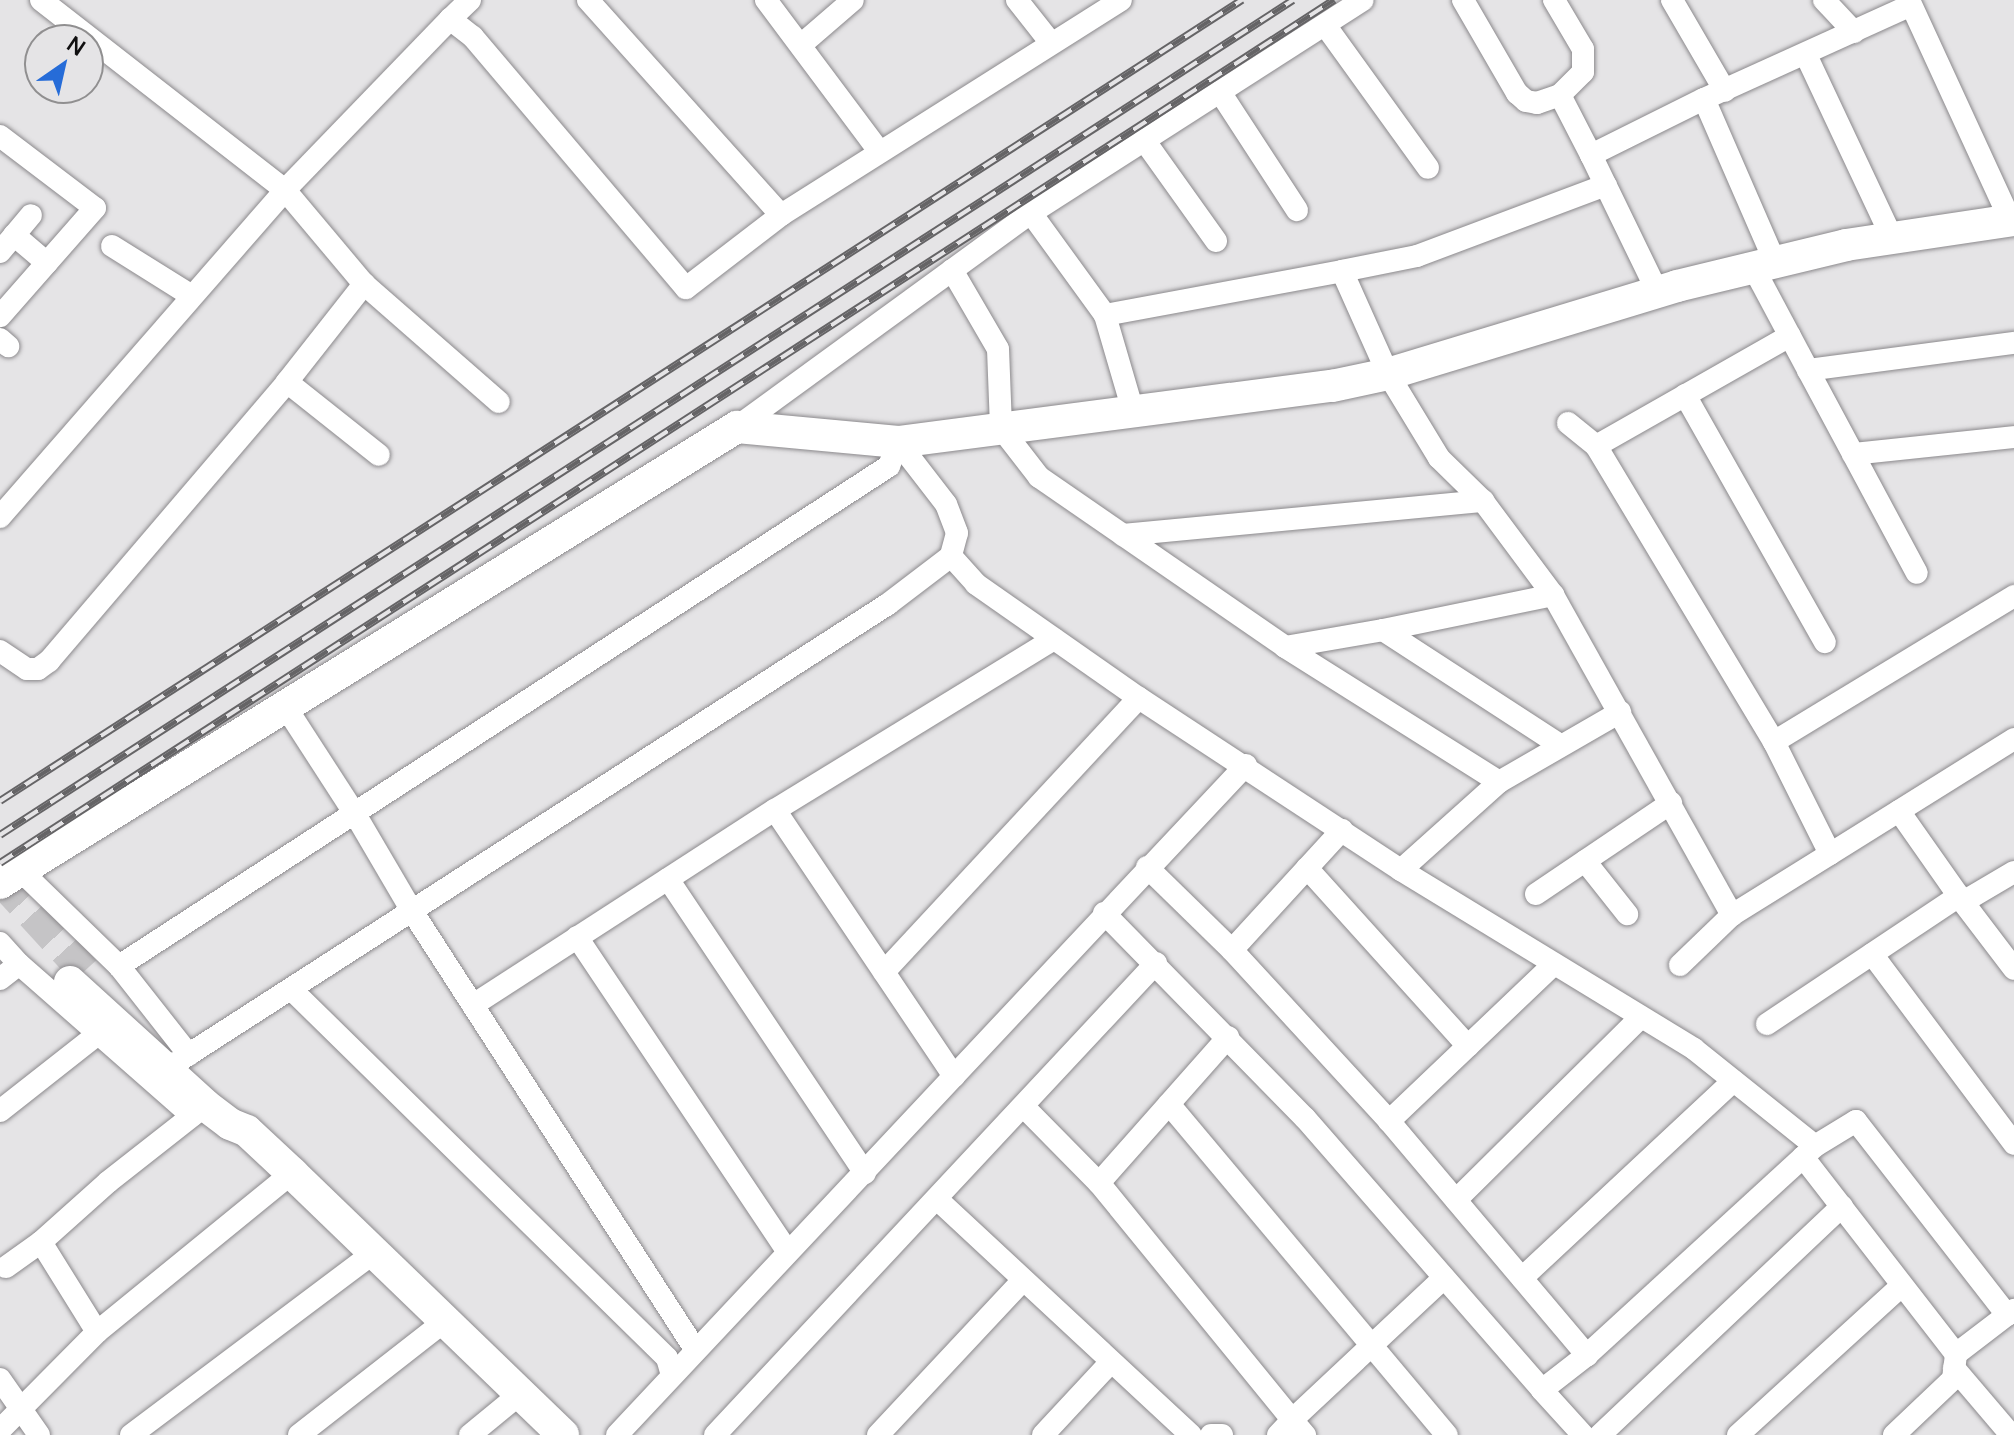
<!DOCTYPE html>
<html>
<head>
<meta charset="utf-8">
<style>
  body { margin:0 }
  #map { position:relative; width:2014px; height:1435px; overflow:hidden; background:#e5e4e6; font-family:Manrope,sans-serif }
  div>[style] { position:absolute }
  .secondary-tunnel>* { height:32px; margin-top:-16px; transform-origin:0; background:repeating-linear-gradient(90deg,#c5c4c6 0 32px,transparent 0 48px) }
  .roads { filter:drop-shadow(0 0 2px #8b898c) drop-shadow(0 0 2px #8b898c) }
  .street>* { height:22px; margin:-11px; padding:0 11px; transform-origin:11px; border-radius:11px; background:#fff }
  .secondary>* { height:32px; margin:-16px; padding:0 16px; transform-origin:16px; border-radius:16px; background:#fff }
  .rail>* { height:8px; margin-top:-4px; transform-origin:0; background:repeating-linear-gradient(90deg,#e5e4e6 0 15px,#656466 0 30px); box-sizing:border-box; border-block:2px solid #656466 }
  span { translate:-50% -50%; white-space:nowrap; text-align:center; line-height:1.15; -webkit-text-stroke:8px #e5e4e6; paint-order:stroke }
  .north { position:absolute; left:24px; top:24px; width:80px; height:80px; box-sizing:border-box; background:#e5e4e6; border:2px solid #908f90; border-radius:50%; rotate:34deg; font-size:22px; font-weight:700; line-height:32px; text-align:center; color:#100f10 }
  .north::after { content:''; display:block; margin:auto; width:28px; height:36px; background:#266cd8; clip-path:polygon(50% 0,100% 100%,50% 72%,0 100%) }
</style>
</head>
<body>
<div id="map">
  <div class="secondary-tunnel">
    <i style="left:0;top:879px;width:125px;rotate:47.6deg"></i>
  </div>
  <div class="roads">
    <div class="street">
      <i style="left:41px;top:0;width:309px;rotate:37.9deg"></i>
      <i style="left:285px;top:190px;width:123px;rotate:50deg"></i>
      <i style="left:364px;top:284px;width:179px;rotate:41.2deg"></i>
      <i style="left:470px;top:0;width:28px;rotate:136deg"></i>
      <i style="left:450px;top:19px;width:29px;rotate:38deg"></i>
      <i style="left:473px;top:37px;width:329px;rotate:49.7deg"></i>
      <i style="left:686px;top:288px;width:120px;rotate:-37.5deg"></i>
      <i style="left:781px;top:215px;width:402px;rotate:-32.3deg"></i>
      <i style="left:588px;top:0;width:289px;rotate:48.1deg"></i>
      <i style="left:766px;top:0;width:189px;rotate:53.2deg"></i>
      <i style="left:1017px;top:0;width:55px;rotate:51.7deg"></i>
      <i style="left:1463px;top:0;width:108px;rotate:59.9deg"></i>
      <i style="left:1517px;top:93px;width:12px;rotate:42deg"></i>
      <i style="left:1526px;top:101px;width:11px;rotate:10deg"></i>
      <i style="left:1537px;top:103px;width:24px;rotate:-19deg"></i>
      <i style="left:1554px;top:0;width:57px;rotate:59.4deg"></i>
      <i style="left:1583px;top:49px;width:23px;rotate:90deg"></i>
      <i style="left:1583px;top:72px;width:33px;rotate:135deg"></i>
      <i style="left:1560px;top:95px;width:68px;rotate:62.7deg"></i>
      <i style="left:1672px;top:0;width:105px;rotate:59.8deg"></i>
      <i style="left:1824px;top:0;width:44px;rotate:46.8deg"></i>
      <i style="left:1909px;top:0;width:242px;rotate:65.3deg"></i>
      <i style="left:1325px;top:25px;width:176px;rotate:54.2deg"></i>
      <i style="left:802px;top:44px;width:67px;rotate:-40.8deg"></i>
      <i style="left:1806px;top:55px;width:202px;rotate:64.8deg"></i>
      <i style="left:1220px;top:92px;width:141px;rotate:56.9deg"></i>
      <i style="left:1704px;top:99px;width:178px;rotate:66.5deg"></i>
      <i style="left:0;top:136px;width:119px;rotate:37.2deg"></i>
      <i style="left:95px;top:208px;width:144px;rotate:131.3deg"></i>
      <i style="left:1144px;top:140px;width:124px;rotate:54.5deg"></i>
      <i style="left:1606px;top:185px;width:202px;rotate:159.4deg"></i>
      <i style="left:1417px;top:256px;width:76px;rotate:168.7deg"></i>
      <i style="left:1342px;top:271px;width:113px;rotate:65.9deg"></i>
      <i style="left:1388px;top:374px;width:98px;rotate:58.7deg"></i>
      <i style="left:1439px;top:458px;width:62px;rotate:44.3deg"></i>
      <i style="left:1483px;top:501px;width:117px;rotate:53.3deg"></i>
      <i style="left:1553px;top:595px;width:367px;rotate:60.8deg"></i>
      <i style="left:1732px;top:915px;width:115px;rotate:-31.9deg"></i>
      <i style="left:14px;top:235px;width:43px;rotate:40.3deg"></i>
      <i style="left:112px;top:246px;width:94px;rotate:32deg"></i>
      <i style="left:0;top:252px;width:48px;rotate:-50deg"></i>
      <i style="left:1753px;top:267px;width:117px;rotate:61.9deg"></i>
      <i style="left:1808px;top:370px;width:208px;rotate:-7.5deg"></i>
      <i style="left:952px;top:270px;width:91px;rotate:59.8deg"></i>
      <i style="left:998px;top:349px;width:79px;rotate:87.8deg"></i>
      <i style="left:1001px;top:428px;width:62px;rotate:52.2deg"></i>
      <i style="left:1039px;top:477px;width:299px;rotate:34.6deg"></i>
      <i style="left:1285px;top:647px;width:253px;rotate:32.2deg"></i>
      <i style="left:1499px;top:782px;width:140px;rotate:-30deg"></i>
      <i style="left:1657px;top:291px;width:151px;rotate:-115.9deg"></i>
      <i style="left:1591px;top:155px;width:126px;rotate:-26.4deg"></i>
      <i style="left:1704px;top:99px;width:227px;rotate:-24.4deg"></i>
      <i style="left:1105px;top:315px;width:126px;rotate:-126deg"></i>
      <i style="left:1031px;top:213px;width:394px;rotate:-32.7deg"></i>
      <i style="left:0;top:339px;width:11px;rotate:41deg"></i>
      <i style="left:1808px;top:370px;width:230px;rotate:61.8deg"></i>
      <i style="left:287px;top:382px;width:117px;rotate:38.4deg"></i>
      <i style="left:1685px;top:395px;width:284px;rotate:60.5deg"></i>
      <i style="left:1133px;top:411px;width:100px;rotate:-106.3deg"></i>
      <i style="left:1105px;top:315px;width:241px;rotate:-10.5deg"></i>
      <i style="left:1568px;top:423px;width:36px;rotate:39deg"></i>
      <i style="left:737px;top:427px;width:364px;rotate:-36.1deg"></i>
      <i style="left:1853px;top:454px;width:162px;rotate:-6deg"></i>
      <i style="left:0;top:517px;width:434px;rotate:-48.9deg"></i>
      <i style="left:285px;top:190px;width:238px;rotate:-46deg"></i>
      <i style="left:1123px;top:535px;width:362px;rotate:-5.4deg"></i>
      <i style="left:2014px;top:596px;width:281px;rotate:148.7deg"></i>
      <i style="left:1774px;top:742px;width:125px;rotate:63.4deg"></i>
      <i style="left:1830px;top:854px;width:217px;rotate:-32deg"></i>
      <i style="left:1383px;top:630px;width:174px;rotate:-11.6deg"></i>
      <i style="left:1285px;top:647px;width:99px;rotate:-9.8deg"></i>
      <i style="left:1383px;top:630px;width:211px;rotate:33deg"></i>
      <i style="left:0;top:651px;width:32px;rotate:34deg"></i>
      <i style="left:27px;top:669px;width:11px"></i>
      <i style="left:38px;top:669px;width:14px;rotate:-36deg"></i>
      <i style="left:49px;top:661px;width:367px;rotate:-49.5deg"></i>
      <i style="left:287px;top:382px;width:125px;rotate:-51.8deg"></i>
      <i style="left:285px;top:706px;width:129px;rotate:57.1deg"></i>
      <i style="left:355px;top:814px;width:113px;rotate:59.6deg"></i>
      <i style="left:412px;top:911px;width:521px;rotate:57.13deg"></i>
      <i style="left:1774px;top:742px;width:345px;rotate:-121deg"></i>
      <i style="left:1596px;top:446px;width:223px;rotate:-29.6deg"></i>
      <i style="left:775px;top:810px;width:321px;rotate:56.1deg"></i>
      <i style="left:1899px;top:811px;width:111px;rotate:54.9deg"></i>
      <i style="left:1963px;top:902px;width:59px;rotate:-30.5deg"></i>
      <i style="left:1585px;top:861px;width:68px;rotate:51.6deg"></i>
      <i style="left:1147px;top:867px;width:119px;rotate:44.3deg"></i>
      <i style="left:1232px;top:950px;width:232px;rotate:47.4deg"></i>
      <i style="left:1307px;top:868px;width:240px;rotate:47.9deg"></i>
      <i style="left:20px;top:870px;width:138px;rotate:44.1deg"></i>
      <i style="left:119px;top:966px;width:113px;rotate:51.8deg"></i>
      <i style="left:1401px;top:870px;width:132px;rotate:-41.9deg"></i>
      <i style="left:668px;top:879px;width:354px;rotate:56.2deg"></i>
      <i style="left:1536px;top:894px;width:163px;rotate:-34deg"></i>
      <i style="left:1963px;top:902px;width:84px;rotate:52.7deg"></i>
      <i style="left:1104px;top:913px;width:287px;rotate:45.6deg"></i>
      <i style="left:1305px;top:1118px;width:361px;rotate:48.9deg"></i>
      <i style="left:1542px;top:1390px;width:57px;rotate:-37.9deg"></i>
      <i style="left:577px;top:937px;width:379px;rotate:56.2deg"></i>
      <i style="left:0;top:943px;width:28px;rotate:48deg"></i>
      <i style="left:19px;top:964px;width:230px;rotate:41.3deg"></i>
      <i style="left:1232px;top:950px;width:163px;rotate:-47.5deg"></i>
      <i style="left:1872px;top:954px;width:237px;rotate:53.2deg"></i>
      <i style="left:1554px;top:964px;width:228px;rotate:136.4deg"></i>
      <i style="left:1389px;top:1121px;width:307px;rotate:49.8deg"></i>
      <i style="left:1587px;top:1355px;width:309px;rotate:-42.5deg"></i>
      <i style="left:1680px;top:965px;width:72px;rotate:-43.9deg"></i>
      <i style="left:119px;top:966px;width:918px;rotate:-33deg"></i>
      <i style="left:889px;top:466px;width:26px;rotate:-69deg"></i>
      <i style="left:898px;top:442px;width:78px;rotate:52.3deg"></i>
      <i style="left:946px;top:504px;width:31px;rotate:69deg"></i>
      <i style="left:957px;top:533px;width:24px;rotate:105deg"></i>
      <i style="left:951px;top:556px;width:38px;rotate:48deg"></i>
      <i style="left:976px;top:584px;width:199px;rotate:35deg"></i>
      <i style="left:1139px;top:698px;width:313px;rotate:33.3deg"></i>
      <i style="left:1401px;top:870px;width:343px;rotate:31.4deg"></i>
      <i style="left:1694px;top:1049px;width:155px;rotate:38.7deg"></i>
      <i style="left:1815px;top:1146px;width:48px;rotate:-31.4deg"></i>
      <i style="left:1856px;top:1121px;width:246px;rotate:52.1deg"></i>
      <i style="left:2007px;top:1315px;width:9px;rotate:-36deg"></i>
      <i style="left:884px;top:972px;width:374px;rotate:-47.1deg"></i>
      <i style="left:0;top:979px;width:24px;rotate:-38deg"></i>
      <i style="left:292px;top:990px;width:525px;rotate:44.46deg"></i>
      <i style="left:667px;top:1358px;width:18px;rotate:74deg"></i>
      <i style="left:473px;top:1005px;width:359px;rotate:-32.9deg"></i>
      <i style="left:775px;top:810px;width:327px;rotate:-31.5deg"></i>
      <i style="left:1767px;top:1024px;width:231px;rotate:-33.7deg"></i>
      <i style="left:180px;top:1060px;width:842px;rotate:-32.78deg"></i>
      <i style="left:888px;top:604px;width:79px;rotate:-37.3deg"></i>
      <i style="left:1169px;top:1104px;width:432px;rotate:50deg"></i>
      <i style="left:1024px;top:1107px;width:107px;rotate:45.4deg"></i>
      <i style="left:1099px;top:1183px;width:195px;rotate:-48.5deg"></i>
      <i style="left:0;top:1111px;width:126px;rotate:-38.2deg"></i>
      <i style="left:1803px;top:1157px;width:249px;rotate:52.2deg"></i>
      <i style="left:1956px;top:1354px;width:64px;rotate:-37.4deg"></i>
      <i style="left:1099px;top:1183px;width:306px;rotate:50.8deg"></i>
      <i style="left:1292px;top:1420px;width:208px;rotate:-43.1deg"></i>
      <i style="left:938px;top:1200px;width:345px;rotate:42.9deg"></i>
      <i style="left:1456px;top:1200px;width:260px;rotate:-44.7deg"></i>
      <i style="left:6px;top:1267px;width:43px;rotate:-35.5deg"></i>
      <i style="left:41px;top:1242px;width:90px;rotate:-41.8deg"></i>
      <i style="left:108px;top:1182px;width:118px;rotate:-38.1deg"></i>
      <i style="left:1522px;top:1278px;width:289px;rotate:-43deg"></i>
      <i style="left:97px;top:1332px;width:252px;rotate:-39.2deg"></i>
      <i style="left:1954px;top:1368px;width:88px;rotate:49.6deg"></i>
      <i style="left:0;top:1379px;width:68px;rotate:55.1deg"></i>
      <i style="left:1542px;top:1390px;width:61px;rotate:47.7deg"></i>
      <i style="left:0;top:1430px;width:138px;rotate:-45.3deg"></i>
      <i style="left:97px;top:1332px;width:106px;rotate:-121.9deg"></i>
      <i style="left:131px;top:1435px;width:305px;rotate:-36.9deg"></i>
      <i style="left:299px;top:1435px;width:185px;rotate:-38deg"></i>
      <i style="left:470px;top:1435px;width:65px;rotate:-39.4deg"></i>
      <i style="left:617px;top:1435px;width:919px;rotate:-46.81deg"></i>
      <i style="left:715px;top:1435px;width:646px;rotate:-46.94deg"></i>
      <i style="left:878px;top:1435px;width:212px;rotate:-46.9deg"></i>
      <i style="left:1043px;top:1435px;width:98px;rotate:-47.1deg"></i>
      <i style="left:1211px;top:1435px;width:11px"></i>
      <i style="left:1278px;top:1435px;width:21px;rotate:-47deg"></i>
      <i style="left:1292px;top:1420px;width:20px;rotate:49deg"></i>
      <i style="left:1600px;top:1435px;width:333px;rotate:-43.4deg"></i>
      <i style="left:1738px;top:1435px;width:222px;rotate:-42.4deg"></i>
      <i style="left:1894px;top:1435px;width:81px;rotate:-43.5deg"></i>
      <i style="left:1953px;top:1379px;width:25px;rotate:-83deg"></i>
    </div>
    <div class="secondary">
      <i style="left:0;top:883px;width:867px;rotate:-31.75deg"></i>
      <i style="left:737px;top:427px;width:162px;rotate:5.3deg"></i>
      <i style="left:898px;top:442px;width:438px;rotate:-7.4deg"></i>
      <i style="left:1332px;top:386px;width:57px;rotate:-12.1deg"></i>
      <i style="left:1388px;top:374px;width:302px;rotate:-16.9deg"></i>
      <i style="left:1677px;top:286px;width:174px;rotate:-13.6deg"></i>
      <i style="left:1846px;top:245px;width:170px;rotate:-8.5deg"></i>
      <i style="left:70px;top:982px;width:183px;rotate:42.3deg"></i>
      <i style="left:205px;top:1105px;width:31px;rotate:37deg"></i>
      <i style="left:230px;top:1124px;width:18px;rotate:22deg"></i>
      <i style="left:247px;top:1131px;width:62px;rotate:43deg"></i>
      <i style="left:292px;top:1173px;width:377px;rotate:44deg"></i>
    </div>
  </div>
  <div class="rail">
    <i style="left:0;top:801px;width:1478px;rotate:-32.82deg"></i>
    <i style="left:0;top:835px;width:1539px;rotate:-32.85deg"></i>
    <i style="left:0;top:863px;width:1589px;rotate:-32.9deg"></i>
  </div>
  <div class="north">N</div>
</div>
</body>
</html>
